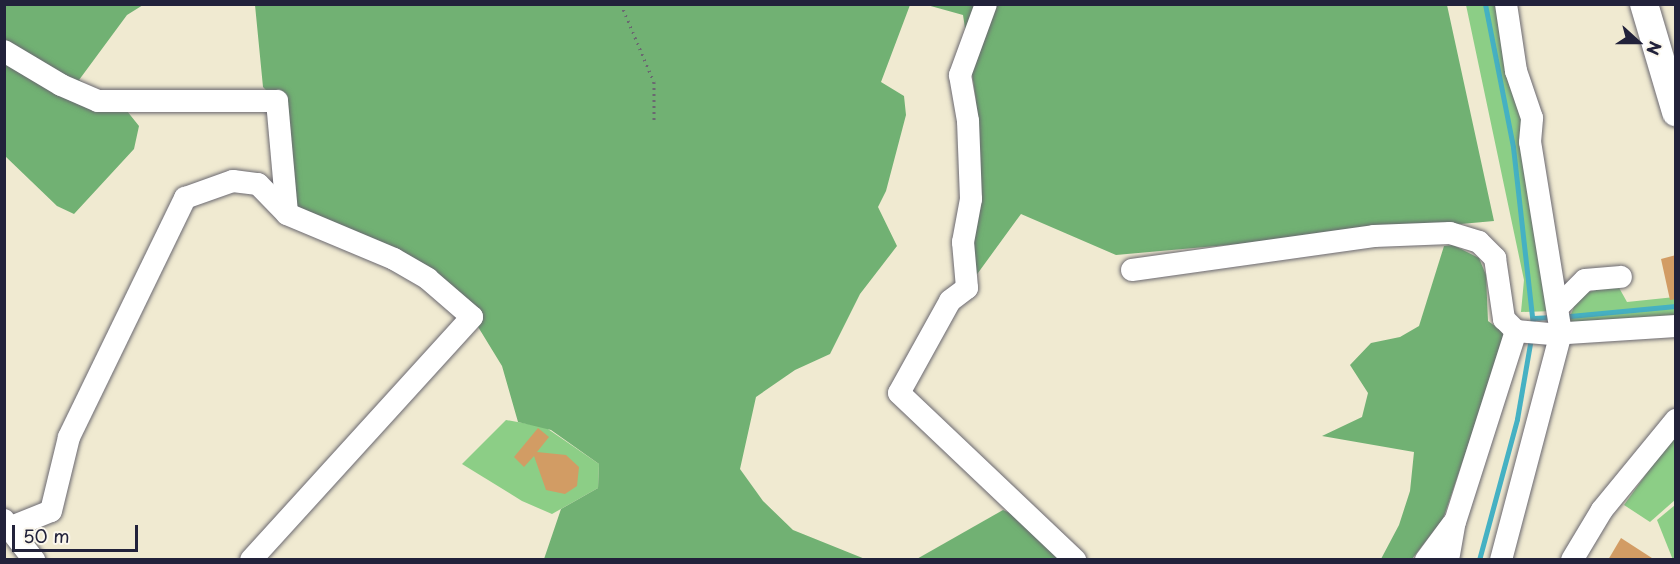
<!DOCTYPE html>
<html>
<head>
<meta charset="utf-8">
<style>
  body { margin:0 }
  #map { position:relative; width:1680px; height:564px; overflow:hidden; background:#f0ead1; font-family:"Playpen Sans",sans-serif }
  div>[style] { position:absolute }
  .green>* { inset:0; background:#8cce86 }
  .forest>* { inset:0; background:#71b173 }
  .stream>* { height:5px; margin:-2.5px; padding:0 2.5px; transform-origin:2.5px; border-radius:2.5px; background:#45b1c3 }
  .building>* { inset:0; background:#d29c64 }
  .path>* { height:3px; margin-top:-1.5px; transform-origin:0; background:repeating-linear-gradient(90deg,#6a6870 0 1.5px,transparent 0 6px) }
  .roads { filter:drop-shadow(0 0 2px #6a6870) drop-shadow(0 0 2px #6a6870) }
  .minor>* { height:22px; margin:-11px; padding:0 11px; transform-origin:11px; border-radius:11px; background:#fff }
  .major>* { height:28px; margin:-14px; padding:0 14px; transform-origin:14px; border-radius:14px; background:#fff }
  span { translate:-50% -50%; white-space:nowrap; text-align:center; line-height:1.15; -webkit-text-stroke:4.5px #fbf7ec; paint-order:stroke }
  .frame { position:absolute; inset:0; border:6px solid #22223b; pointer-events:none }
  .north { position:absolute; left:1608px; top:12px; width:60px; height:60px; -webkit-text-stroke:4px #fbf7ec; paint-order:stroke; rotate:111deg; font-size:16px; font-weight:700; line-height:24px; text-align:center; color:#22223b }
  .north::after { content:''; display:block; margin:auto; width:21px; height:27px; background:#22223b; clip-path:polygon(50% 0,100% 100%,50% 72%,0 100%) }
  .scale { position:absolute; left:12px; top:525px; width:126px; height:27px; box-sizing:border-box; border:3px solid #22223b; border-top:0; padding-left:8px; font-size:18px; line-height:21px; white-space:nowrap; color:#22223b; -webkit-text-stroke:4px #fbf7ec; paint-order:stroke }
</style>
</head>
<body>
<div id="map">
  <div class="green">
    <i style="clip-path:polygon(1466px 5px,1512px 5px,1553px 311px,1521px 312px,1524px 280px)"></i>
    <i style="clip-path:polygon(1617px 284px,1627px 302px,1675px 297px,1675px 319px,1566px 326px,1579px 295px)"></i>
    <i style="clip-path:polygon(506px 420px,545px 427px,599px 464px,598px 488px,552px 514px,522px 501px,462px 464px)"></i>
    <i style="clip-path:polygon(1675px 434px,1675px 500px,1650px 522px,1624px 505px)"></i>
    <i style="clip-path:polygon(1675px 505px,1676px 559px,1673px 560px,1657px 520px)"></i>
  </div>
  <div class="forest">
    <i style="clip-path:polygon(4px 5px,143px 5px,127px 15px,79px 80px,127px 111px,139px 126px,134px 149px,74px 214px,57px 206px,5px 156px)"></i>
    <i style="clip-path:polygon(255px 5px,910px 5px,881px 82px,904px 96px,906px 115px,886px 191px,878px 207px,897px 246px,860px 294px,830px 354px,795px 370px,756px 397px,740px 469px,763px 501px,793px 530px,865px 559px,544px 559px,561px 509px,598px 488px,599px 464px,551px 430px,518px 422px,502px 366px,472px 317px,394px 259px,287px 214px,277px 101px,263px 87px)"></i>
    <i style="clip-path:polygon(927px 5px,1447px 5px,1494px 221px,1116px 255px,1021px 214px,967px 288px,976px 100px,963px 15px)"></i>
    <i style="clip-path:polygon(1453px 245px,1479px 258px,1486px 275px,1488px 321px,1506px 334px,1443px 519px,1412px 559px,1381px 559px,1399px 525px,1410px 491px,1414px 452px,1322px 436px,1362px 417px,1368px 393px,1350px 365px,1371px 343px,1400px 337px,1419px 326px,1444px 246px)"></i>
    <i style="clip-path:polygon(1003px 510px,1037px 525px,1075px 560px,915px 560px)"></i>
  </div>
  <div class="stream">
    <i style="left:1485px;top:4px;width:146px;rotate:78.9deg"></i>
    <i style="left:1513px;top:147px;width:180px;rotate:83.6deg"></i>
    <i style="left:1570px;top:316px;width:106px;rotate:-5.4deg"></i>
    <i style="left:1534px;top:318px;width:18px;rotate:-3deg"></i>
    <i style="left:1479px;top:560px;width:146px;rotate:-74.9deg"></i>
    <i style="left:1517px;top:419px;width:82px;rotate:-80.2deg"></i>
  </div>
  <div class="building">
    <i style="clip-path:polygon(1676px 255px,1676px 299px,1670px 300px,1661px 259px)"></i>
    <i style="clip-path:polygon(538px 428px,549px 437px,537px 452px,566px 455px,579px 467px,577px 486px,565px 494px,546px 490px,534px 456px,524px 467px,514px 457px)"></i>
    <i style="clip-path:polygon(1621px 538px,1655px 560px,1608px 560px)"></i>
  </div>
  <div class="path">
    <i style="left:621px;top:4px;width:85px;rotate:67.1deg"></i>
    <i style="left:654px;top:82px;width:41px;rotate:90deg"></i>
  </div>
  <div class="roads">
    <div class="minor">
      <i style="left:986px;top:4px;width:76px;rotate:110.1deg"></i>
      <i style="left:960px;top:75px;width:47px;rotate:80.1deg"></i>
      <i style="left:968px;top:121px;width:78px;rotate:87.8deg"></i>
      <i style="left:971px;top:199px;width:44px;rotate:100.5deg"></i>
      <i style="left:963px;top:242px;width:46px;rotate:85deg"></i>
      <i style="left:967px;top:288px;width:21px;rotate:143deg"></i>
      <i style="left:950px;top:301px;width:105px;rotate:119deg"></i>
      <i style="left:899px;top:393px;width:243px;rotate:43.5deg"></i>
      <i style="left:4px;top:51px;width:66px;rotate:30.8deg"></i>
      <i style="left:61px;top:85px;width:40px;rotate:23.4deg"></i>
      <i style="left:98px;top:101px;width:179px"></i>
      <i style="left:277px;top:101px;width:113px;rotate:84.9deg"></i>
      <i style="left:1132px;top:270px;width:244px;rotate:-8deg"></i>
      <i style="left:1374px;top:236px;width:76px;rotate:-2.3deg"></i>
      <i style="left:1450px;top:233px;width:30px;rotate:17deg"></i>
      <i style="left:1479px;top:242px;width:23px;rotate:45deg"></i>
      <i style="left:1495px;top:258px;width:62px;rotate:81.6deg"></i>
      <i style="left:1504px;top:319px;width:17px;rotate:45deg"></i>
      <i style="left:1516px;top:331px;width:36px;rotate:5deg"></i>
      <i style="left:1552px;top:334px;width:124px;rotate:-3.7deg"></i>
      <i style="left:1558px;top:307px;width:38px;rotate:-45deg"></i>
      <i style="left:1585px;top:280px;width:36px;rotate:-5deg"></i>
      <i style="left:4px;top:520px;width:9px;rotate:58deg"></i>
      <i style="left:9px;top:528px;width:45px;rotate:-22deg"></i>
      <i style="left:51px;top:511px;width:76px;rotate:-76.3deg"></i>
      <i style="left:69px;top:437px;width:266px;rotate:-64.1deg"></i>
      <i style="left:185px;top:198px;width:51px;rotate:-19.5deg"></i>
      <i style="left:233px;top:181px;width:25px;rotate:7deg"></i>
      <i style="left:258px;top:184px;width:42px;rotate:46deg"></i>
      <i style="left:287px;top:214px;width:116px;rotate:22.8deg"></i>
      <i style="left:394px;top:259px;width:39px;rotate:30deg"></i>
      <i style="left:428px;top:279px;width:58px;rotate:40.8deg"></i>
      <i style="left:472px;top:317px;width:328px;rotate:132.3deg"></i>
      <i style="left:9px;top:528px;width:41px;rotate:52deg"></i>
      <i style="left:1426px;top:560px;width:44px;rotate:-53.4deg"></i>
      <i style="left:1448px;top:560px;width:39px;rotate:-80deg"></i>
      <i style="left:1455px;top:522px;width:201px;rotate:-72.3deg"></i>
      <i style="left:1501px;top:560px;width:235px;rotate:-75.2deg"></i>
      <i style="left:1561px;top:333px;width:193px;rotate:-99.2deg"></i>
      <i style="left:1530px;top:142px;width:24px;rotate:-85deg"></i>
      <i style="left:1532px;top:118px;width:50px;rotate:-108.8deg"></i>
      <i style="left:1516px;top:71px;width:68px;rotate:-98.5deg"></i>
      <i style="left:1572px;top:560px;width:58px;rotate:-59deg"></i>
      <i style="left:1602px;top:510px;width:117px;rotate:-50.6deg"></i>
    </div>
    <div class="major">
      <i style="left:1644px;top:4px;width:113px;rotate:73.5deg"></i>
    </div>
  </div>
  <div class="frame"></div>
  <div class="north">N</div>
  <div class="scale">50 m</div>
</div>
</body>
</html>
